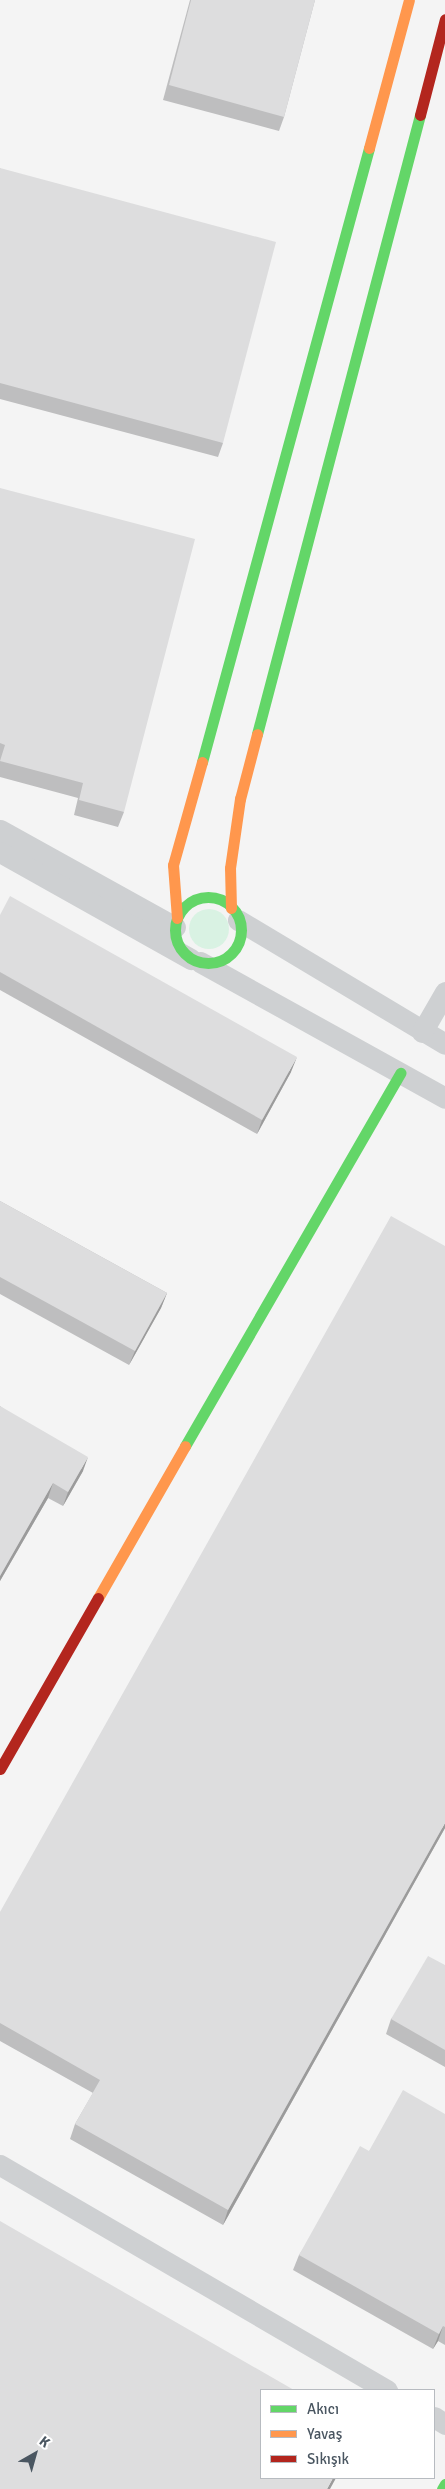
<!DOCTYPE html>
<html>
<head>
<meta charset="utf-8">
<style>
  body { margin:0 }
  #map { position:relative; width:445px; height:2489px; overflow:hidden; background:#f4f4f4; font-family:Signika,sans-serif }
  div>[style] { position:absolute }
  .green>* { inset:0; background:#d9f2e3 }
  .round { border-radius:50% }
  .street>* { height:21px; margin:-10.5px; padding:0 10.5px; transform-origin:10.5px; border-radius:10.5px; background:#ced0d2 }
  .fast>* { height:11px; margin:-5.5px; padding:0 5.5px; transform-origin:5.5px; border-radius:5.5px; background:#63d668 }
  .fast>.ring { margin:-5.5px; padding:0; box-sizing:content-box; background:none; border:11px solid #63d668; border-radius:50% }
  .slow>* { height:11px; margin:-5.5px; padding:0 5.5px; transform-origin:5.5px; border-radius:5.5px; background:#ff974d }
  .jam>* { height:11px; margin:-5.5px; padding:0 5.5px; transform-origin:5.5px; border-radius:5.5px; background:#b3261e }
  .wall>* { inset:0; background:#bebebf }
  .shaded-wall>* { inset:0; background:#9b9b9b }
  .building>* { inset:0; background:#ddddde }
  span { translate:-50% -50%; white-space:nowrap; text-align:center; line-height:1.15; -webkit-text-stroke:4px #fff; paint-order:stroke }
  .legend { position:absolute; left:260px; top:2389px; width:175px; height:90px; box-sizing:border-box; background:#fff; border:1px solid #b7bbc0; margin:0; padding:6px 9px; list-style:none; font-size:15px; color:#4a5661 }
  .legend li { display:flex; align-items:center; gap:10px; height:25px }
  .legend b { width:25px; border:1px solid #b7bbc0 }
  .north { position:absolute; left:10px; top:2429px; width:50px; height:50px; -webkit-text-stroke:4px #fff; paint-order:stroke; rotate:38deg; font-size:14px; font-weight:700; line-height:20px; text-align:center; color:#4a5661 }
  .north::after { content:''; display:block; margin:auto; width:18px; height:22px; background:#4a5661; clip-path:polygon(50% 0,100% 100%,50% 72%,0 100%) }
</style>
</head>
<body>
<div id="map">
  <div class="green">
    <i class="round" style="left:189px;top:909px;width:40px;height:40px"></i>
  </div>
  <div class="street">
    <i style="left:0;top:830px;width:200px;rotate:29deg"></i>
    <i style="left:0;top:852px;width:219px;rotate:29.3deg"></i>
    <i style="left:238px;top:920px;width:241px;rotate:30.9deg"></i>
    <i style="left:200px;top:962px;width:280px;rotate:29deg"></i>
    <i style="left:422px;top:1032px;width:46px;rotate:-60.1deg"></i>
    <i style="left:0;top:2165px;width:448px;rotate:30.2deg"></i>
    <i style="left:434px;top:2417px;width:13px;rotate:32deg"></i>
  </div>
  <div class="fast">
    <i style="left:257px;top:734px;width:640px;rotate:-75.25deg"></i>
    <i style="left:202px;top:762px;width:636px;rotate:-74.78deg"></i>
    <i class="ring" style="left:175px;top:897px;width:55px;height:55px"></i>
    <i style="left:185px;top:1446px;width:431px;rotate:-60deg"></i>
    <i style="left:442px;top:2489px;width:6px;rotate:-59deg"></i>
  </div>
  <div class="slow">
    <i style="left:369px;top:148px;width:153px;rotate:-74.9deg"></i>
    <i style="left:231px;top:908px;width:40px;rotate:-91.4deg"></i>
    <i style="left:230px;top:868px;width:70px;rotate:-81.8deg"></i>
    <i style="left:240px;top:799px;width:67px;rotate:-75.3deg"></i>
    <i style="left:177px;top:918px;width:53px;rotate:-94.3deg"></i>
    <i style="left:173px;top:865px;width:107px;rotate:-74.3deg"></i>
    <i style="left:98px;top:1598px;width:175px;rotate:-60.2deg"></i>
  </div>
  <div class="jam">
    <i style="left:420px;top:115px;width:99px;rotate:-75.4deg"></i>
    <i style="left:0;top:1769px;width:197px;rotate:-60.2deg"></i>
  </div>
  <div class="wall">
    <i style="clip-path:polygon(190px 0,315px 0,284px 117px,279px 131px,163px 100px)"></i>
    <i style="clip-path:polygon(0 168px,223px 443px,218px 457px,0 399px)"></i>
    <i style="clip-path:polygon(0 488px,124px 812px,118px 827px,74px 815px,78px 798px,0 777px)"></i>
    <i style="clip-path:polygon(0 915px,291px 1072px,257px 1134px,0 990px)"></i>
    <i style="clip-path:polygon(0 1201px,167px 1293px,161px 1308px,129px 1365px,0 1294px)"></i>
    <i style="clip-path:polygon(0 1406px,83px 1471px,63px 1506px,48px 1498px,0 1581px)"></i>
    <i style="clip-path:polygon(445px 1828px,223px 2225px,70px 2139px,75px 2124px,93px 2093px,0 2041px,0 1912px)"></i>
    <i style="clip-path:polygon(445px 1965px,445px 2067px,386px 2034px,391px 2019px)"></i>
    <i style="clip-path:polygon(445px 2114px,445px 2345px,438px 2341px,433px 2349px,293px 2270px,299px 2255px,369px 2151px)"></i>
  </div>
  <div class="shaded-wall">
    <i style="clip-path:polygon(297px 1057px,291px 1072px,257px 1134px,262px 1120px)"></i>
    <i style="clip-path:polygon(167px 1293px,161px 1308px,129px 1365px,135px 1351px)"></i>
    <i style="clip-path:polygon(88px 1457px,83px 1471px,63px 1506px,68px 1492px)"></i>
    <i style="clip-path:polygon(53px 1483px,48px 1498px,0 1581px,0 1576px)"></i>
    <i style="clip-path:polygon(445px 1823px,445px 1828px,223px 2225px,228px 2210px)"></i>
    <i style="clip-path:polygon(443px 2326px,438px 2341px,433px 2349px,439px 2334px)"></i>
    <i style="clip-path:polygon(333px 2478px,336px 2478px,330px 2489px,327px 2489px)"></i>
  </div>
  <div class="building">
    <i style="clip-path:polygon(191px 0,315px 0,284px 117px,169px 85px)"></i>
    <i style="clip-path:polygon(0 168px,276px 242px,223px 443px,0 383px)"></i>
    <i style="clip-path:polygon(0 488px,195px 539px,124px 812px,79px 800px,83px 783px,0 761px,5px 745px,0 743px)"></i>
    <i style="clip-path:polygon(10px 896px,297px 1057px,262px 1120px,0 972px,0 915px)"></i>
    <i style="clip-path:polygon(0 1201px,167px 1293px,135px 1351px,0 1277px)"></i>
    <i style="clip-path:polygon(391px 1216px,445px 1246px,445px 1823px,228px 2210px,75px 2124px,100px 2080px,0 2023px,0 1912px)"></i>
    <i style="clip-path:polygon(0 1406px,88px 1457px,68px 1492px,53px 1483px,0 1576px)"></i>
    <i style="clip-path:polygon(428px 1956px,445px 1965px,445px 2050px,391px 2019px)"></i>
    <i style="clip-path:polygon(403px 2090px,445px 2114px,445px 2327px,443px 2326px,439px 2334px,299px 2255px,360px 2146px,369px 2151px)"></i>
    <i style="clip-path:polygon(0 2221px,294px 2390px,261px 2390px,261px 2478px,333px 2478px,327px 2489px,0 2489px)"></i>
  </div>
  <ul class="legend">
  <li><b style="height:6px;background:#63d668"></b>Akıcı</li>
  <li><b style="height:6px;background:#ff974d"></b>Yavaş</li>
  <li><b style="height:6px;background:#b3261e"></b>Sıkışık</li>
  </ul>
  <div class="north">K</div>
</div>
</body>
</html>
